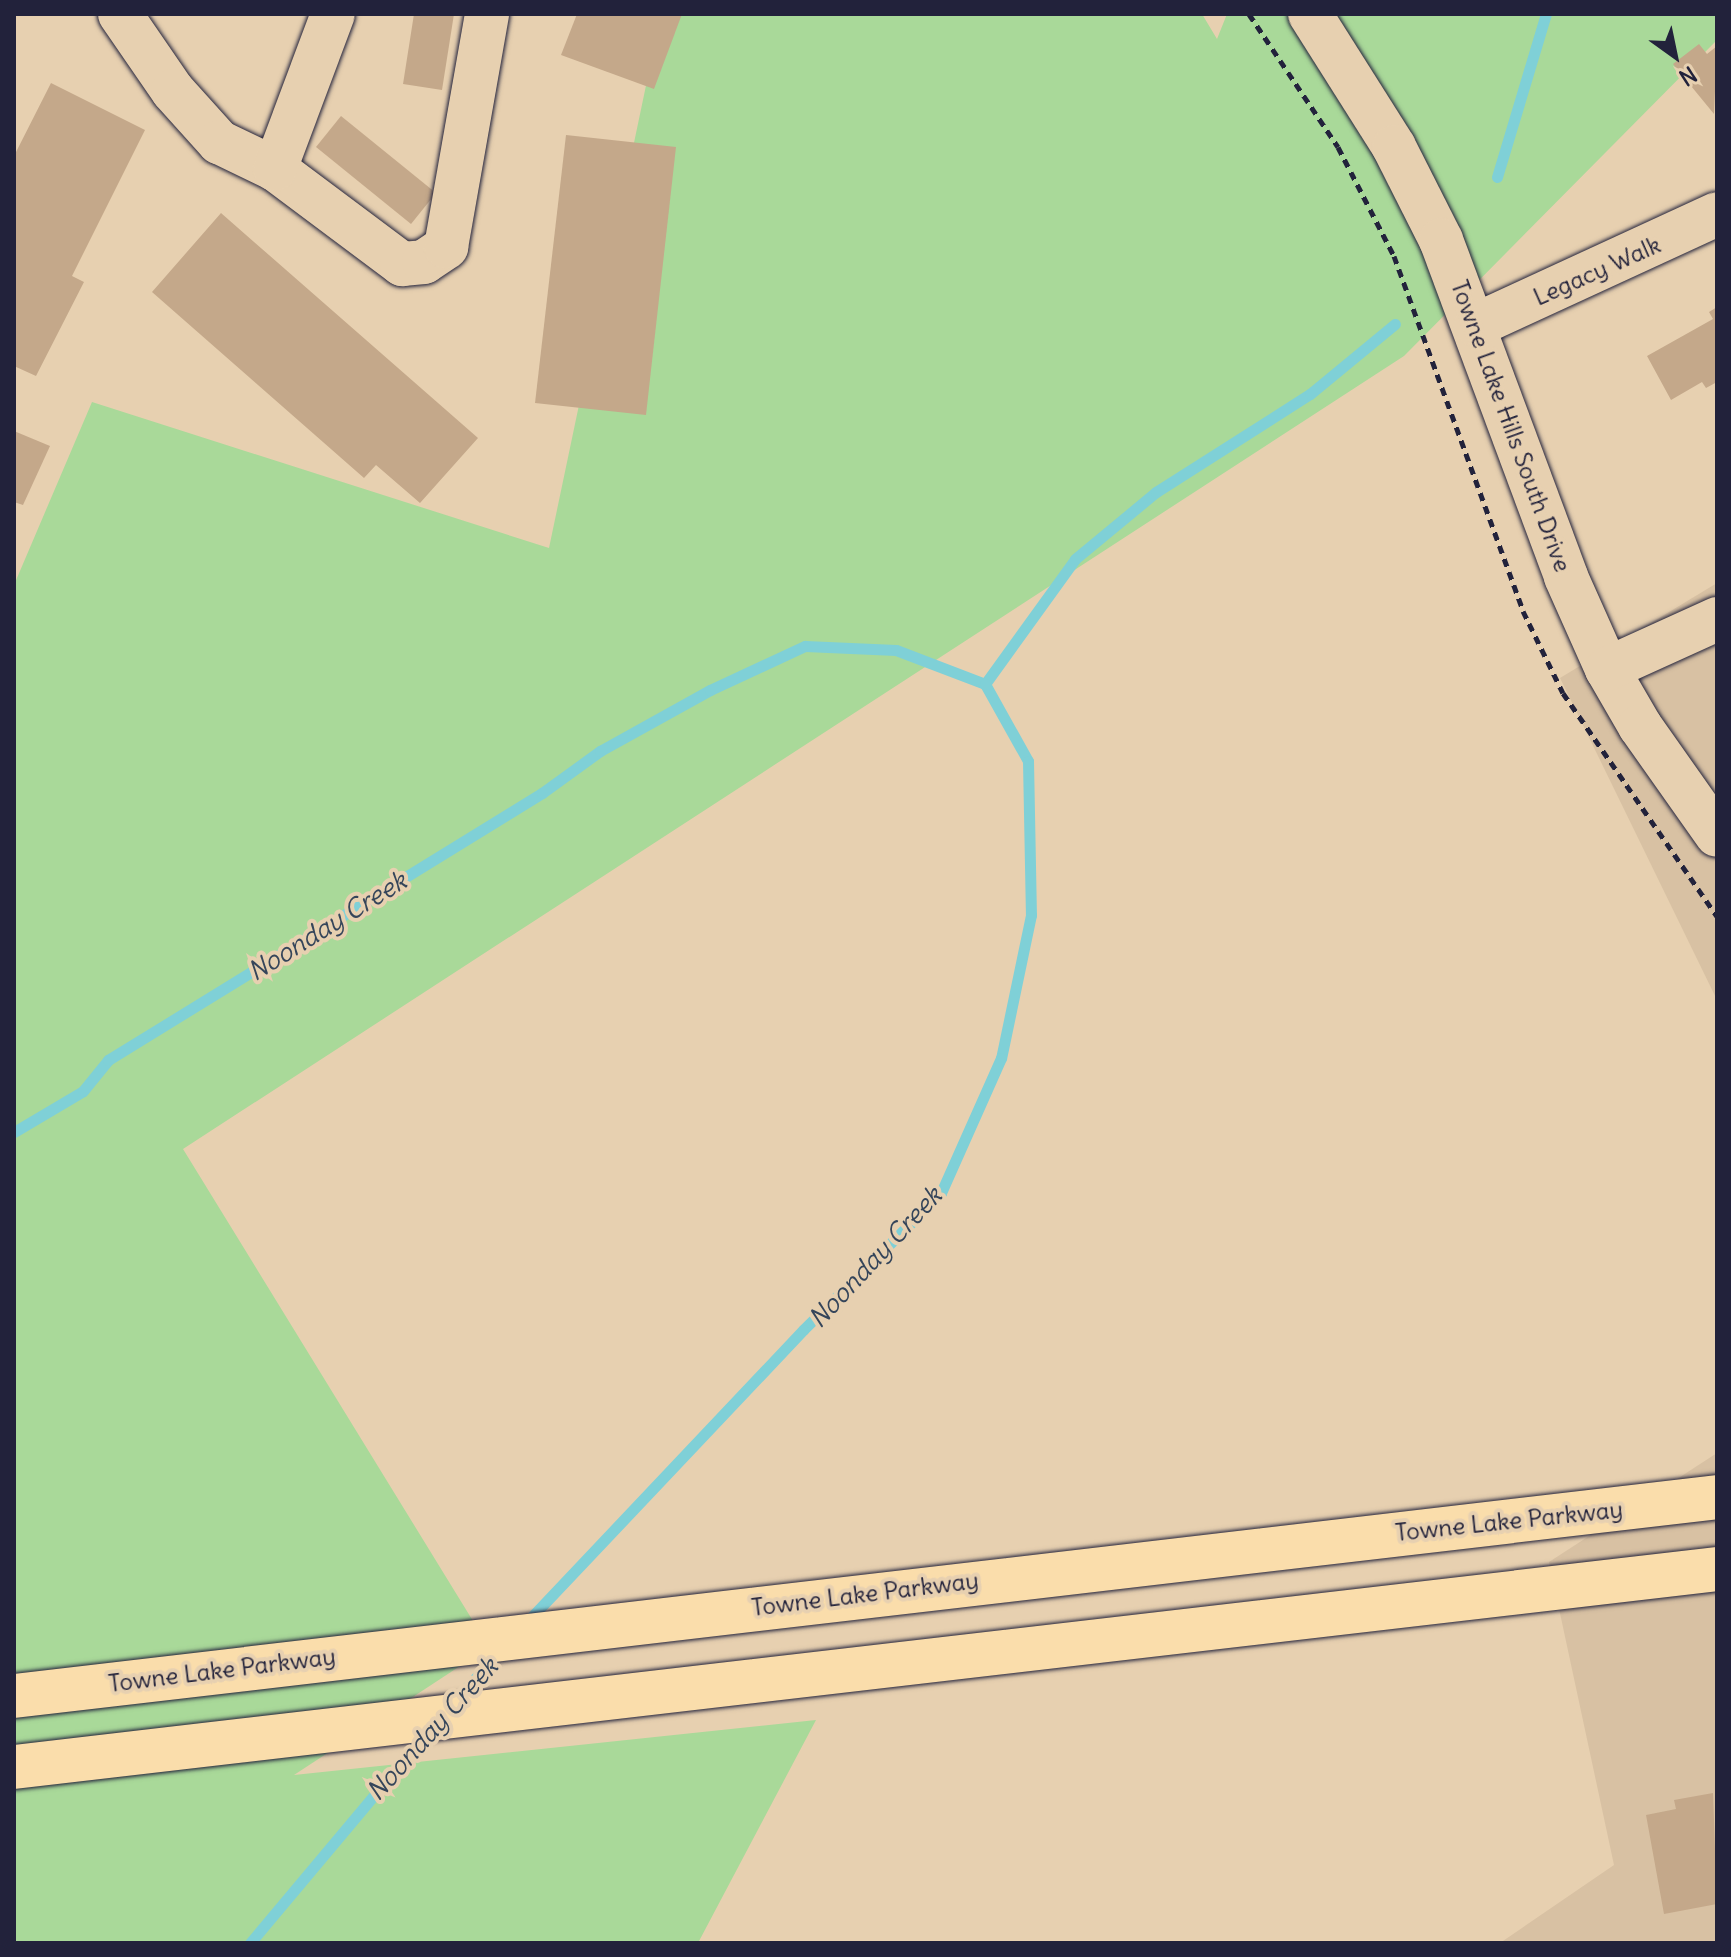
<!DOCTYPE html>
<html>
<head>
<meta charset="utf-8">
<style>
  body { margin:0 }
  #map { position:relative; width:1731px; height:1957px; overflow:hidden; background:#e7d0b0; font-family:Delius,sans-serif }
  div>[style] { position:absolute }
  .built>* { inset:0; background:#d8c1a3 }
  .green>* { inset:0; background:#a9d999 }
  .stream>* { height:11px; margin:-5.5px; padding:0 5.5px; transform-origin:5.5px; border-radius:5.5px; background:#7fd0d7 }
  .building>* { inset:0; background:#c4a88a }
  .path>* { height:5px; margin-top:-2.5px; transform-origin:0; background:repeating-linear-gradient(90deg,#22223b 0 8px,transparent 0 14px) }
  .roads { filter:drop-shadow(0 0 2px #22223b) drop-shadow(0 0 2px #22223b) }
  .minor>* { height:44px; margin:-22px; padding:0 22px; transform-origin:22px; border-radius:22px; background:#e7d0b0 }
  .major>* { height:44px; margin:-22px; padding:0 22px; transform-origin:22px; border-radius:22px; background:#faddab }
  span { translate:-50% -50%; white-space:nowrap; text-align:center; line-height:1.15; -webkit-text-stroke:8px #e7d0b0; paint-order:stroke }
  .street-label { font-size:24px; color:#22223b }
  .water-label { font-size:26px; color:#35455a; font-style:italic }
  .frame { position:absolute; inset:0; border:16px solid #22223b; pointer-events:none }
  .north { position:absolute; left:1635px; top:16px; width:80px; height:80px; -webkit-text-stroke:6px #e7d0b0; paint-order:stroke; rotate:147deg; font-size:22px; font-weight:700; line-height:32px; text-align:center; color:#22223b }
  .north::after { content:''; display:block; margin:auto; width:28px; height:36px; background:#22223b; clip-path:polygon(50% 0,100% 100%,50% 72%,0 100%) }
</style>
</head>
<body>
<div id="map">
  <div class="built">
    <i style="clip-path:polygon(1717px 583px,1717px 1000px,1560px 678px)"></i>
    <i style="clip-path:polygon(1717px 1453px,1717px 1943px,1500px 1943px,1614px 1865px,1549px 1562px)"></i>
  </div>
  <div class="green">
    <i style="clip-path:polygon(661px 14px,1202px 14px,1217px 39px,1227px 14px,1717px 14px,1717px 40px,1404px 356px,183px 1149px,489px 1647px,294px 1775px,816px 1720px,698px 1943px,14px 1943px,14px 585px,92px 402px,549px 548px)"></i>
  </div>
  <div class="stream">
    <i style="left:1497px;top:177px;width:170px;rotate:-73.3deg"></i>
    <i style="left:985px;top:684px;width:154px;rotate:-54.2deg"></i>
    <i style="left:1075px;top:559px;width:105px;rotate:-39.6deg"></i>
    <i style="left:1156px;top:492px;width:183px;rotate:-32.5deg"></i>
    <i style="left:1310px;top:394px;width:110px;rotate:-39.5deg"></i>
    <i style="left:14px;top:1132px;width:80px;rotate:-30.7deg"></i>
    <i style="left:83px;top:1091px;width:40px;rotate:-51deg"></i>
    <i style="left:108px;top:1060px;width:510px;rotate:-31.6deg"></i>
    <i style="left:542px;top:793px;width:72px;rotate:-35.9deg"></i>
    <i style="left:600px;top:751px;width:126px;rotate:-29deg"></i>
    <i style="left:710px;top:690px;width:105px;rotate:-24.9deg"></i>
    <i style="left:805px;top:646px;width:91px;rotate:2.5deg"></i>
    <i style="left:896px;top:650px;width:95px;rotate:20.9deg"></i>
    <i style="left:985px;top:684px;width:88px;rotate:60.8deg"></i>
    <i style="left:1028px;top:761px;width:154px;rotate:88.9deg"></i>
    <i style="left:1031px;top:915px;width:146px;rotate:101.8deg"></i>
    <i style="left:1001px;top:1058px;width:148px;rotate:114deg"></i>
    <i style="left:941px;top:1193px;width:194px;rotate:135.2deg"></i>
    <i style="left:803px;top:1330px;width:403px;rotate:133.4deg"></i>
    <i style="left:453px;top:1703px;width:67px;rotate:-48deg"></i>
    <i style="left:250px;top:1943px;width:274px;rotate:-50deg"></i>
  </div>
  <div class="building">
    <i style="clip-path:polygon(414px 14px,454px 14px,442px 90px,403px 84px)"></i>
    <i style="clip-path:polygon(577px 14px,682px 14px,654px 89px,561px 55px)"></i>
    <i style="clip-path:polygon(1699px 44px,1707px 54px,1717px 46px,1714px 114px,1673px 64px)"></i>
    <i style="clip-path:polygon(51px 83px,145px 130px,72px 276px,84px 282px,36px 376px,14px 366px,14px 156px)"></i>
    <i style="clip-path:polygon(341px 116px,436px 193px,411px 224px,316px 147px)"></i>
    <i style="clip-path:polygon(566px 135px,676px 147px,646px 415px,535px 403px)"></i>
    <i style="clip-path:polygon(221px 213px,478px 438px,420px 503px,376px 465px,364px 478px,152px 292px)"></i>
    <i style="clip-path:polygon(1717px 307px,1717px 382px,1706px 388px,1702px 382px,1671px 400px,1647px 356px,1713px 319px,1709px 312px)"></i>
    <i style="clip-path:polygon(14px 431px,50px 446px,23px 505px,14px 502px)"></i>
    <i style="clip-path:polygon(1713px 1793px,1717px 1904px,1664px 1914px,1646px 1815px,1676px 1809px,1674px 1800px)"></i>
  </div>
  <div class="path">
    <i style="left:1249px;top:14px;width:160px;rotate:56.2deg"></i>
    <i style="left:1338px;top:147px;width:123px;rotate:62.8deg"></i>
    <i style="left:1394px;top:256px;width:378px;rotate:70deg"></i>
    <i style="left:1523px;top:611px;width:91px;rotate:64deg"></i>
    <i style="left:1563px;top:693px;width:271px;rotate:55.4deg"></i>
  </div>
  <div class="roads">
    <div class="minor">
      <i style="left:120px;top:14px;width:93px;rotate:55.5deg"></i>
      <i style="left:173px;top:91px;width:69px;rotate:48deg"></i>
      <i style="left:219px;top:142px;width:62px;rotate:25.7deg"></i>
      <i style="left:275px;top:169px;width:159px;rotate:36.8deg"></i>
      <i style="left:402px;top:264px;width:22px;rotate:-5deg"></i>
      <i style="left:424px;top:262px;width:27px;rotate:-34deg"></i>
      <i style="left:446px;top:247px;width:237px;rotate:-80deg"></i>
      <i style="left:1310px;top:14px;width:157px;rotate:57.7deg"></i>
      <i style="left:1394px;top:147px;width:104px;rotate:63.2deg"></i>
      <i style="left:1441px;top:240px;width:359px;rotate:69.6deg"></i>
      <i style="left:1566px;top:577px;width:101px;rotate:66deg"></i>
      <i style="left:1607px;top:669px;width:66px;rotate:59.9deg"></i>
      <i style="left:1640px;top:726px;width:133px;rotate:54.8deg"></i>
      <i style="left:275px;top:169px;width:165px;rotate:-69.5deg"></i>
      <i style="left:1476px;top:325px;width:265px;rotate:-24.7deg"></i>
      <i style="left:1607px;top:669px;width:121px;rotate:-24.4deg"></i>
    </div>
    <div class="major">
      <i style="left:14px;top:1696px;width:1715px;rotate:-6.66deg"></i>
      <i style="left:14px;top:1767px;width:1714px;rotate:-6.63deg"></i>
    </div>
  </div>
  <div class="street-label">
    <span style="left:1597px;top:271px;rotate:-24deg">Legacy Walk</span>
    <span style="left:1511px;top:426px;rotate:70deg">Towne Lake Hills South Drive</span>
    <span style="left:1509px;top:1521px;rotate:-6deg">Towne Lake Parkway</span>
    <span style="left:865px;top:1594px;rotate:-7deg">Towne Lake Parkway</span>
    <span style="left:222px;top:1670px;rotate:-7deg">Towne Lake Parkway</span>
  </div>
  <div class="water-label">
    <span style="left:327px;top:926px;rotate:-32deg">Noonday Creek</span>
    <span style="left:875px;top:1257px;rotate:-47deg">Noonday Creek</span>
    <span style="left:432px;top:1729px;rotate:-48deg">Noonday Creek</span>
  </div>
  <div class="frame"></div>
  <div class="north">N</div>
</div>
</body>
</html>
